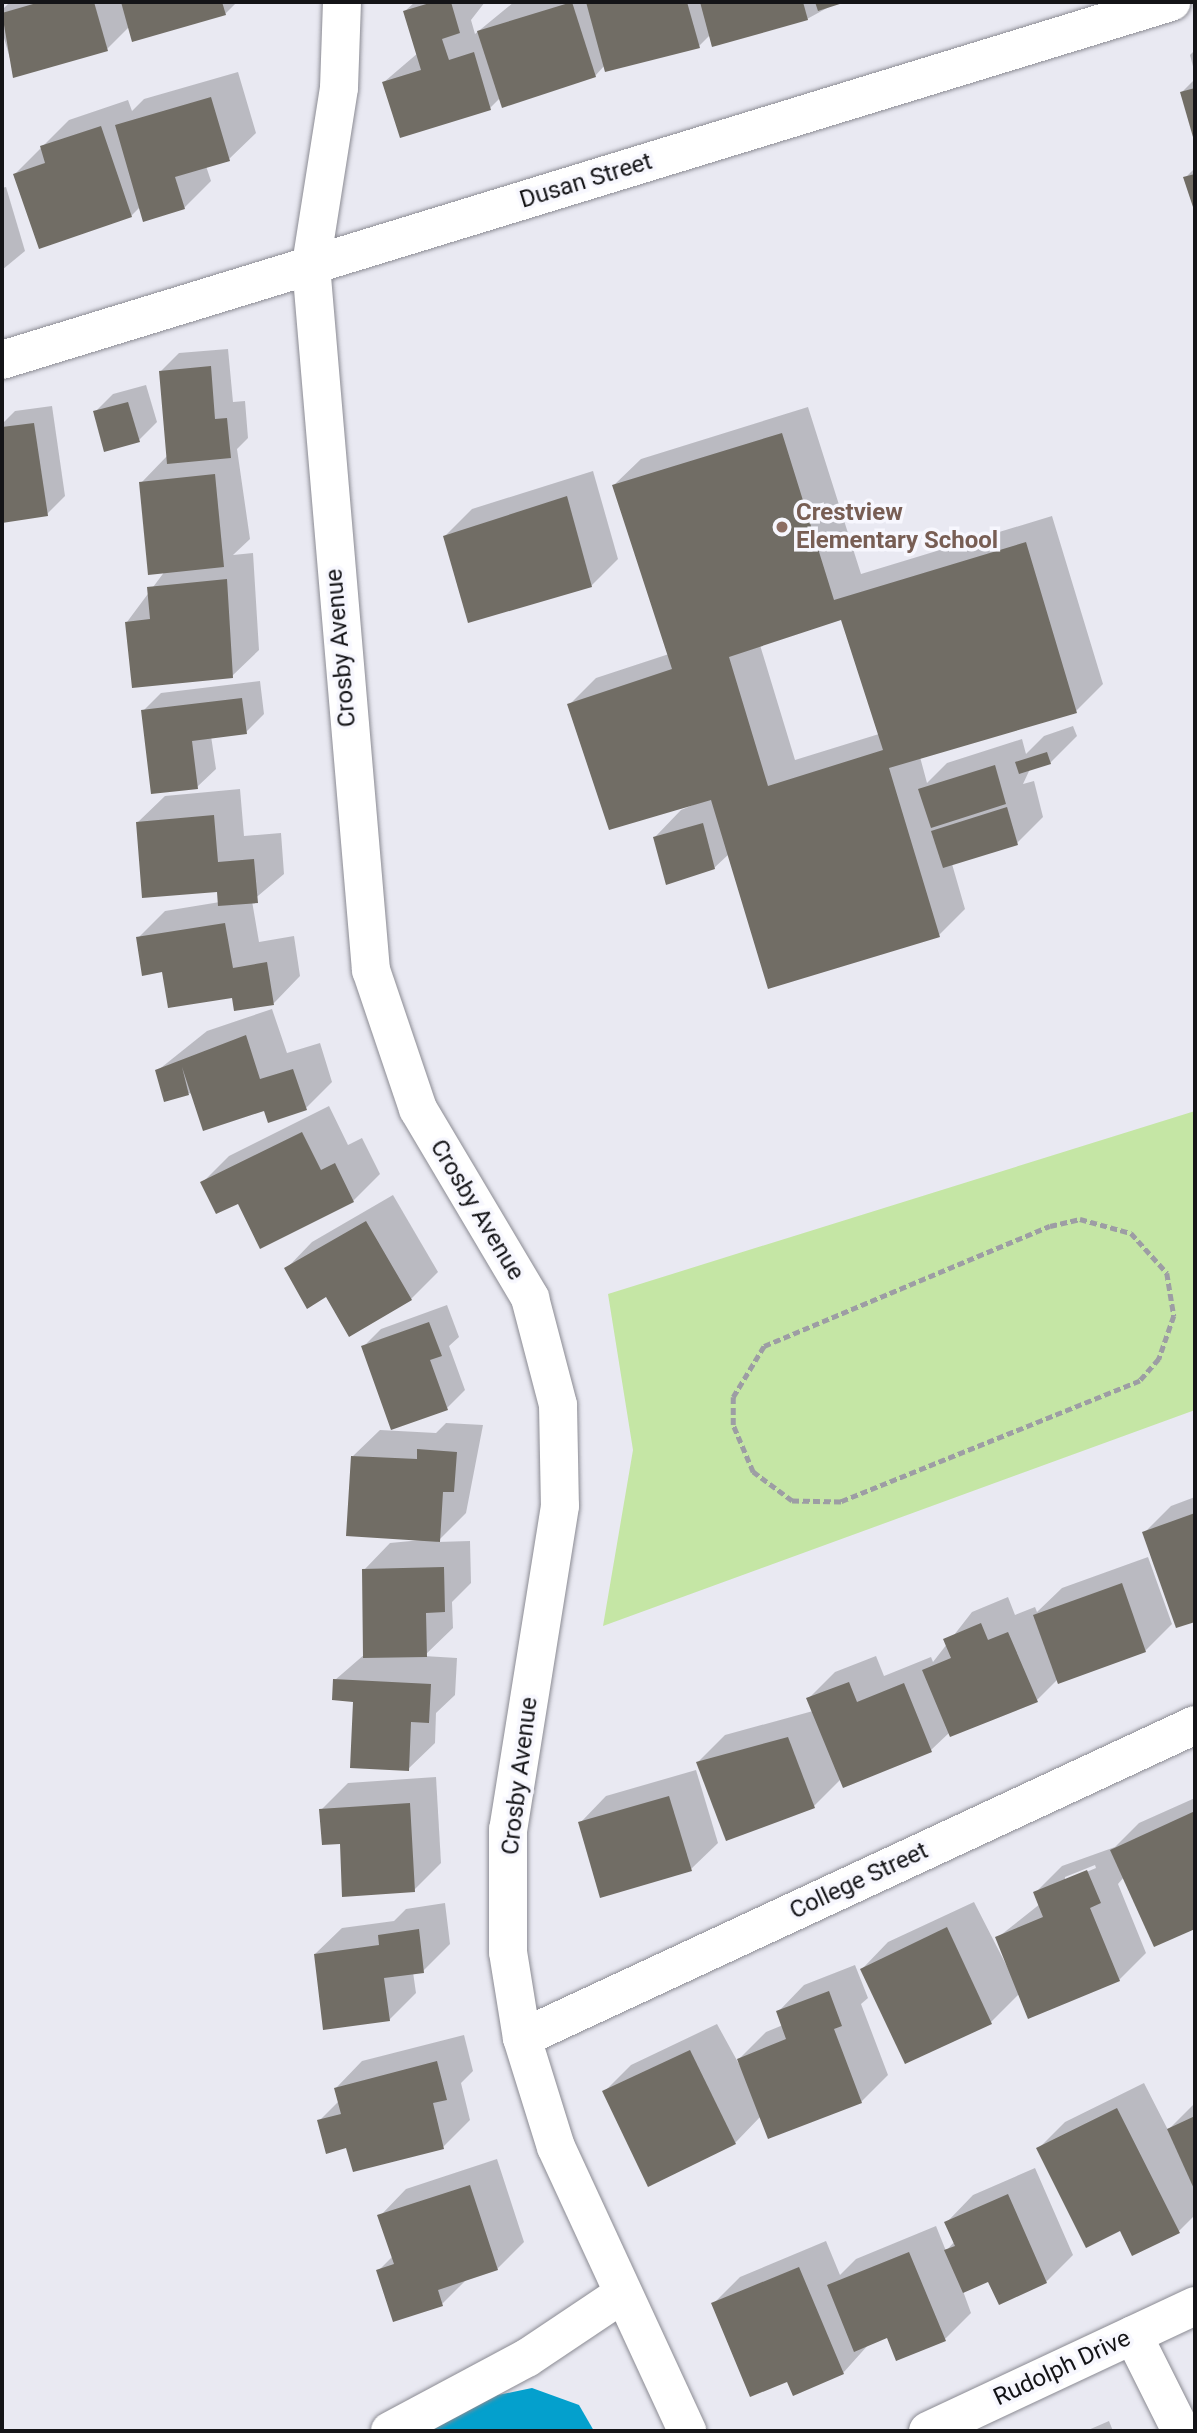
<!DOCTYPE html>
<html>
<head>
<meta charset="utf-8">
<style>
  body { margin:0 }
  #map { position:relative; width:1197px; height:2433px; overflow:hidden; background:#e9e9f2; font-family:Roboto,sans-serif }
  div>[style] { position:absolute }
  .green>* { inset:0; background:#c5e6a5 }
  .water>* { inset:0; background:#04a0cd }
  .shadow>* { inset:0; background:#0003 }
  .building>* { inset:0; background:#716d65 }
  .path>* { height:4.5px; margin-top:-2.25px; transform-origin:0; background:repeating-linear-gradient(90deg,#9d9da4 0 7px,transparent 0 10.5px) }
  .roads { filter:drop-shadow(0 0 2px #8b8b93) drop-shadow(0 0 2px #8b8b93) }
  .minor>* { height:38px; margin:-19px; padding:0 19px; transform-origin:19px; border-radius:19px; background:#fff }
  .dots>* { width:19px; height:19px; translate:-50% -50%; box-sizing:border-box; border:4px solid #f7f7fe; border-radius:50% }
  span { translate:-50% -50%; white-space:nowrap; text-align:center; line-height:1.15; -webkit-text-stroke:7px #f7f7fe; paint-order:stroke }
  .street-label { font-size:24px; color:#141417 }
  .education-label { font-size:24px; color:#785e54; font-weight:700 }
  .left { translate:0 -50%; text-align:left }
  .frame { position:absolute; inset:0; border:4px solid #141417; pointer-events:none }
</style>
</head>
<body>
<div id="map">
  <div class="green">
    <i style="clip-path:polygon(1195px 1111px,1195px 1410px,603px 1626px,633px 1450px,608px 1294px)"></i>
  </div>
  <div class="water">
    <i style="clip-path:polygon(532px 2388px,579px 2405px,594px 2431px,422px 2431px,488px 2397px)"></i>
  </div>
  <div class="shadow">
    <i style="clip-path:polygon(10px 2px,237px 2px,225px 14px,130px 26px,107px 49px,15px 76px,2px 31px,2px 10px)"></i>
    <i style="clip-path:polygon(415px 2px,485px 2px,471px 20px,475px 34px,514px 2px,838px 2px,807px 19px,710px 35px,699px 46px,605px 65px,595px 76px,500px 98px,490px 108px,384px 82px,418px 53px,405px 11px)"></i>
    <i style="clip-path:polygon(1195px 50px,1195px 74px,1190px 55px)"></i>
    <i style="clip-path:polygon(238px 72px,256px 133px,229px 159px,206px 166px,211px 181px,184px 208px,140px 207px,131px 216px,15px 174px,69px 120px,128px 100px,132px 111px,144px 99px)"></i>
    <i style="clip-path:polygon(1195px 79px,1195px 140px,1182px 92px)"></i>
    <i style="clip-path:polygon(1195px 168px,1195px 209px,1185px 178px)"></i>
    <i style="clip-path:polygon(6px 187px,25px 251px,2px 270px,2px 188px)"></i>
    <i style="clip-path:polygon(228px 349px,233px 402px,245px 401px,248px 438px,237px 449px,250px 539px,233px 555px,253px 553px,259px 650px,232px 676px,127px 622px,165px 571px,141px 483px,168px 455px,161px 371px,179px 353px)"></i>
    <i style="clip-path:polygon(146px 385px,157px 422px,139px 440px,95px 412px,113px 394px)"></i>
    <i style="clip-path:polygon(52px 406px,65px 496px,47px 514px,2px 521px,2px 424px,15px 411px)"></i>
    <i style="clip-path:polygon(evenodd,808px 407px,861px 574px,1052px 516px,1103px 684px,1076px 711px,920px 757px,927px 783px,947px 763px,1022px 739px,1026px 754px,1044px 736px,1073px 726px,1077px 736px,1050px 763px,1030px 769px,1023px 784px,1034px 781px,1043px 817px,1017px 843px,952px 864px,965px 909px,939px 935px,729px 854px,714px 868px,655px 837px,681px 810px,712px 797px,569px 705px,596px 678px,669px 654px,614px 485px,641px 459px,808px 407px,842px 618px,879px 734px,795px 760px,760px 645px,842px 618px)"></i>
    <i style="clip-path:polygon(593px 471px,618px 559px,591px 586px,445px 536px,472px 509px)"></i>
    <i style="clip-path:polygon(260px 681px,264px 714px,246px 732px,211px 736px,216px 769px,197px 787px,143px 711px,161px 693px)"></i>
    <i style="clip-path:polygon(240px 789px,244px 836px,281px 833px,284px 874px,252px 901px,259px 942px,294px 936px,300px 976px,274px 1003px,164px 970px,138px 938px,165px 911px,220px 902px,219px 890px,138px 822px,165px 796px)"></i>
    <i style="clip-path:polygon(272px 1009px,287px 1053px,320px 1043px,332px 1082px,306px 1108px,265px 1109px,188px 1093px,157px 1071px,207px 1031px)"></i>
    <i style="clip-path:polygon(329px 1106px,348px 1145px,362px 1138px,380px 1174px,353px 1201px,239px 1202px,202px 1183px,229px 1156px)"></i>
    <i style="clip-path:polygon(393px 1195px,438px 1272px,411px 1299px,286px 1269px,312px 1242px)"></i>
    <i style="clip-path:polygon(447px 1305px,459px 1337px,449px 1346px,465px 1390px,447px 1408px,363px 1347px,381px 1329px)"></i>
    <i style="clip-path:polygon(446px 1423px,483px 1425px,466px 1513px,437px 1542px,470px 1541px,471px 1583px,452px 1602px,453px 1628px,424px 1656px,457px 1658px,455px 1695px,436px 1713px,435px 1743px,408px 1769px,335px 1680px,365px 1654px,364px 1570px,390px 1543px,432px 1539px,353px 1456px,380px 1430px,436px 1433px)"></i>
    <i style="clip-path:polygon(1195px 1497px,1195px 1620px,1177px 1626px,1144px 1533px,1171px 1506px)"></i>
    <i style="clip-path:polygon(1148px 1557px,1172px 1624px,1145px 1651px,1058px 1679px,1037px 1700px,950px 1732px,931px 1750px,844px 1786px,841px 1779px,814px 1806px,698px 1762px,725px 1735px,813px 1711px,808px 1699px,835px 1672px,876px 1656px,884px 1676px,931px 1657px,933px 1662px,972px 1612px,1008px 1597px,1015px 1615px,1035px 1607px,1037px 1612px,1062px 1588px)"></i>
    <i style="clip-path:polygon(696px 1770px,718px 1843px,691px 1869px,580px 1823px,606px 1796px)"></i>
    <i style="clip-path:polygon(436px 1777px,441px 1863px,414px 1890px,341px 1842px,321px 1810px,348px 1783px)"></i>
    <i style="clip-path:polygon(evenodd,1195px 1798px,1195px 1927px,1155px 1945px,1124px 1877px,1118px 1884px,1146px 1953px,1119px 1980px,1020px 1993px,991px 2022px,862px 1969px,888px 1942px,974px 1902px,1018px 1988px,997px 1938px,1040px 1904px,1035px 1893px,1062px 1866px,1115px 1847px,1139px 1823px,1195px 1798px,1095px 1865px,1096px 1868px,1065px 1881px,1065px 1877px,1095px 1865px)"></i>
    <i style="clip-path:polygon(445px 1903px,450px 1944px,423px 1971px,413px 1972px,416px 1993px,389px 2020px,315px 1954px,342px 1928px,394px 1921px,406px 1909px)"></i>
    <i style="clip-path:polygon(855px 1965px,868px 1998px,861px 2004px,888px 2075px,861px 2102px,761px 2116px,735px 2143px,604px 2092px,631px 2065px,717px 2024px,746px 2077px,739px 2059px,766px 2032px,783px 2025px,778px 2012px,804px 1985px)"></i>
    <i style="clip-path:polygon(464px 2035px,473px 2071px,461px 2083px,470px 2120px,443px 2147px,348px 2146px,319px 2121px,339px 2101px,336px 2088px,362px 2061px)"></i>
    <i style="clip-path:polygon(1144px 2083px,1168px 2130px,1195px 2103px,1195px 2215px,1179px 2231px,1121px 2229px,1039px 2148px,1065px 2122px)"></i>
    <i style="clip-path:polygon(497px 2159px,524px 2242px,497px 2269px,468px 2278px,442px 2304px,378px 2271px,393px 2256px,380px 2216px,406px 2189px)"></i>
    <i style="clip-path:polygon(1035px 2168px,1073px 2255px,1046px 2282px,989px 2279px,963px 2291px,971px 2313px,945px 2339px,888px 2336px,869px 2344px,843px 2373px,788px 2380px,713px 2304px,740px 2277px,826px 2241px,840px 2275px,856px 2259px,936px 2226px,946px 2251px,955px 2241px,947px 2222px,973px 2195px)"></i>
    <i style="clip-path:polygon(1109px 2421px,1113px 2431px,1086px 2431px)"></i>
  </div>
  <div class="building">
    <i style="clip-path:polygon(40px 2px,94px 2px,108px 51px,13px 78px,2px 13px)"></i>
    <i style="clip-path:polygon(121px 2px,222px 2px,226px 15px,132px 42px)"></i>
    <i style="clip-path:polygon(433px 2px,451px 2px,460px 33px,442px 39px,449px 60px,474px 52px,491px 110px,400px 138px,382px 82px,421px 70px,403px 11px)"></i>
    <i style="clip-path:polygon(572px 2px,596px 77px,502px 108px,477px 31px)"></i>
    <i style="clip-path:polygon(586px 2px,687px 2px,700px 48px,605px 72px)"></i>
    <i style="clip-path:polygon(700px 2px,803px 2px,808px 20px,712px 47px)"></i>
    <i style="clip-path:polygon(815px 2px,846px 2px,818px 11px)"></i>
    <i style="clip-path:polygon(1195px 88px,1195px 144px,1180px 92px)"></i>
    <i style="clip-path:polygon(211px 97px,230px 161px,175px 177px,185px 209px,143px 222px,115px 125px)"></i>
    <i style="clip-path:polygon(101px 126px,132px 217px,39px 249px,13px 174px,45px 163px,40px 146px)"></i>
    <i style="clip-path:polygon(1195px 174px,1195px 213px,1183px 177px)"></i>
    <i style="clip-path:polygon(211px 366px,215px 419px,227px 418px,231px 458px,167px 464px,159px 371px)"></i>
    <i style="clip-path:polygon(128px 402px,140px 442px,104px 452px,93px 411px)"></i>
    <i style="clip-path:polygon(34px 423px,48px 516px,2px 523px,2px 427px)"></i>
    <i style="clip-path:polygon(evenodd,782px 433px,834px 600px,1026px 542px,1077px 713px,889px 768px,940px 937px,768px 989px,711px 800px,609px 830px,567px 704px,672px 669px,612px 485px,782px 433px,841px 620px,883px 750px,768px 786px,729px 657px,841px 620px)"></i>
    <i style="clip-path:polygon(215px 474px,224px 567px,148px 575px,139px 482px)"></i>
    <i style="clip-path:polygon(567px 496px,592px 587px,468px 623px,443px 536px)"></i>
    <i style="clip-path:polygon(227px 579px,233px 678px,132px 688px,125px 622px,150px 619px,147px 587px)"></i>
    <i style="clip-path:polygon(242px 698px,247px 734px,192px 741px,198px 789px,151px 794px,141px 710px)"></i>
    <i style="clip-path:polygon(1047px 752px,1051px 764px,1019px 774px,1015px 762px)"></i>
    <i style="clip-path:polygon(995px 765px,1006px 804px,931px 828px,918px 789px)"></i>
    <i style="clip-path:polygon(1007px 807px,1018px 845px,943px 868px,931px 831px)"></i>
    <i style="clip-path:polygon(214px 815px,218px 862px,254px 859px,258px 903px,218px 906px,217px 892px,142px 898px,136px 822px)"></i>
    <i style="clip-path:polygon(703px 823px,715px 869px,666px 885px,653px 837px)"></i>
    <i style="clip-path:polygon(225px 923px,233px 968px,267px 962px,274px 1005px,234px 1011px,232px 998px,168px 1008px,162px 972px,142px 976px,136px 937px)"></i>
    <i style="clip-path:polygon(246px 1035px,260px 1079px,293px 1069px,307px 1110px,268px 1123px,264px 1111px,203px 1131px,182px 1067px,189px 1095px,164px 1102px,155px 1070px)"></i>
    <i style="clip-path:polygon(302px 1132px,321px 1170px,335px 1163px,354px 1202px,260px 1249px,238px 1204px,216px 1214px,200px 1182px)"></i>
    <i style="clip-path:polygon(366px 1221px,412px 1300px,349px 1337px,326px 1297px,307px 1309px,284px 1268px)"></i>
    <i style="clip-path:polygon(429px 1322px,442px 1356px,430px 1360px,448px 1410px,391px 1430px,361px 1346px)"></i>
    <i style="clip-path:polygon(417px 1449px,457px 1452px,454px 1492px,443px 1492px,440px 1542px,346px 1536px,351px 1456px,417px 1459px)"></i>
    <i style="clip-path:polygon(1195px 1513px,1195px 1622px,1176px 1628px,1142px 1532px)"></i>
    <i style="clip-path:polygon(444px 1567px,445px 1612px,426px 1613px,427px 1657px,363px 1658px,362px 1569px)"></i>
    <i style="clip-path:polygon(1122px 1583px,1146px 1652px,1058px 1684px,1033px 1615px)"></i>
    <i style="clip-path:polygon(981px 1623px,988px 1640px,1008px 1632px,1038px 1702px,950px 1737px,922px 1670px,951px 1658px,943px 1639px)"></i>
    <i style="clip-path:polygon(333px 1679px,431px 1684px,429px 1723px,411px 1722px,409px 1771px,350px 1768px,353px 1702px,332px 1700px)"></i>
    <i style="clip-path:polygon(849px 1682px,857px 1702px,904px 1683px,932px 1752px,843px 1788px,806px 1698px)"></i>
    <i style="clip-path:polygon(788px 1737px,815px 1808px,726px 1841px,696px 1762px)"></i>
    <i style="clip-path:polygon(669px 1796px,692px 1871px,600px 1898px,578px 1822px)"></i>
    <i style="clip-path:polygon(410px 1803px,415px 1892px,342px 1897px,340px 1844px,322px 1845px,319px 1809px)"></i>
    <i style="clip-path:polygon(1195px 1811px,1195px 1929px,1154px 1947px,1110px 1850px)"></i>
    <i style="clip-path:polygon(1087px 1870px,1101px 1903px,1090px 1908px,1120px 1981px,1028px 2019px,995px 1937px,1043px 1917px,1033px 1892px)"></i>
    <i style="clip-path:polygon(947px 1927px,992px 2024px,905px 2064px,860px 1969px)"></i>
    <i style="clip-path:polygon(419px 1929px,424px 1973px,384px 1978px,390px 2021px,323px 2030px,314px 1954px,379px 1945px,378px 1935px)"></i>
    <i style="clip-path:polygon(829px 1991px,842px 2026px,834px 2029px,862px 2103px,768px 2139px,737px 2059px,786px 2039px,776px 2011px)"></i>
    <i style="clip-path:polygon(690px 2050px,736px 2144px,648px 2187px,602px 2091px)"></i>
    <i style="clip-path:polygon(437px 2061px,447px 2100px,433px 2103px,444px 2149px,353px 2172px,346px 2148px,326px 2154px,317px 2120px,341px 2114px,334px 2088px)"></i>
    <i style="clip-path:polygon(1117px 2108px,1180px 2233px,1132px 2256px,1120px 2231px,1086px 2248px,1036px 2148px)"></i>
    <i style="clip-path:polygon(1195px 2116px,1195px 2191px,1167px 2129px)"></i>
    <i style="clip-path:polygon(470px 2185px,498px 2270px,438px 2290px,443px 2306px,393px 2322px,376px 2270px,394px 2264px,377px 2215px)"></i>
    <i style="clip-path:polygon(1008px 2194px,1047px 2283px,999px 2305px,988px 2282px,963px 2293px,944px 2250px,955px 2246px,944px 2222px)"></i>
    <i style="clip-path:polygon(909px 2252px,946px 2341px,896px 2361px,887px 2338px,854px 2352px,827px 2285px)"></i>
    <i style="clip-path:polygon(799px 2267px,844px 2374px,793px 2396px,787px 2382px,750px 2397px,711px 2303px)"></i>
  </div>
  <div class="path">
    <i style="left:1080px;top:1219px;width:53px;rotate:15.4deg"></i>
    <i style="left:1131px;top:1233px;width:54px;rotate:48deg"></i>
    <i style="left:1167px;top:1273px;width:44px;rotate:80.8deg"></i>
    <i style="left:1174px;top:1316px;width:46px;rotate:109.2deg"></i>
    <i style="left:1159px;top:1359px;width:29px;rotate:131deg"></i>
    <i style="left:1140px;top:1381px;width:323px;rotate:158deg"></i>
    <i style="left:841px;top:1502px;width:49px;rotate:-178.8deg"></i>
    <i style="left:792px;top:1501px;width:49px;rotate:-143.4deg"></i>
    <i style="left:753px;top:1472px;width:51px;rotate:-113.1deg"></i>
    <i style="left:733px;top:1425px;width:28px;rotate:-90deg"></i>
    <i style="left:733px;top:1397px;width:60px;rotate:-58.7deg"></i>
    <i style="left:764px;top:1346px;width:310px;rotate:-22.8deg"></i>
    <i style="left:1050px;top:1226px;width:31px;rotate:-13deg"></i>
  </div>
  <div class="roads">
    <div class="minor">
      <i style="left:342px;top:2px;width:86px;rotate:92deg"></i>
      <i style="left:339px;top:88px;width:179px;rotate:99deg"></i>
      <i style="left:311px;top:265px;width:708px;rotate:85.14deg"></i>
      <i style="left:371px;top:970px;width:147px;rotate:71.3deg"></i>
      <i style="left:418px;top:1109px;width:220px;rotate:59.3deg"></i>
      <i style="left:530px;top:1298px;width:111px;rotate:75.3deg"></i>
      <i style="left:558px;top:1405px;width:101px;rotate:88.9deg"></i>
      <i style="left:560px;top:1506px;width:327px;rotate:99.1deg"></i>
      <i style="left:508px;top:1829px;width:123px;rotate:90deg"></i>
      <i style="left:508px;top:1952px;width:87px;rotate:80.8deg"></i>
      <i style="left:522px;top:2038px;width:114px;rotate:72.7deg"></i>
      <i style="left:556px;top:2147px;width:313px;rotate:65.2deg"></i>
      <i style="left:2px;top:360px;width:1223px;rotate:-17.03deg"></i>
      <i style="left:522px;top:2038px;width:742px;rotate:-24.94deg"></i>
      <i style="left:1133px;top:2335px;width:107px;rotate:63.4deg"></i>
      <i style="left:390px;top:2431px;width:155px;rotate:-28.1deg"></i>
      <i style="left:527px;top:2358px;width:113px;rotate:-33.8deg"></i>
      <i style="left:928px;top:2431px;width:295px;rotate:-25.1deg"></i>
    </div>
  </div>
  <div class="dots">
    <i style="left:782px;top:527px;background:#8d6e63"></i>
  </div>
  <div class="street-label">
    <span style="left:586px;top:181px;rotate:-17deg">Dusan Street</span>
    <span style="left:341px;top:648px;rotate:-95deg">Crosby Avenue</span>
    <span style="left:477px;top:1210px;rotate:59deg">Crosby Avenue</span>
    <span style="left:520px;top:1776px;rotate:-83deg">Crosby Avenue</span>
    <span style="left:859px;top:1881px;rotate:-25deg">College Street</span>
    <span style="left:1062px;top:2368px;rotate:-25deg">Rudolph Drive</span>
  </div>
  <div class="education-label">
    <span class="left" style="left:796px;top:527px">Crestview<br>Elementary School</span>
  </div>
  <div class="frame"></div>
</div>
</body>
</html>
